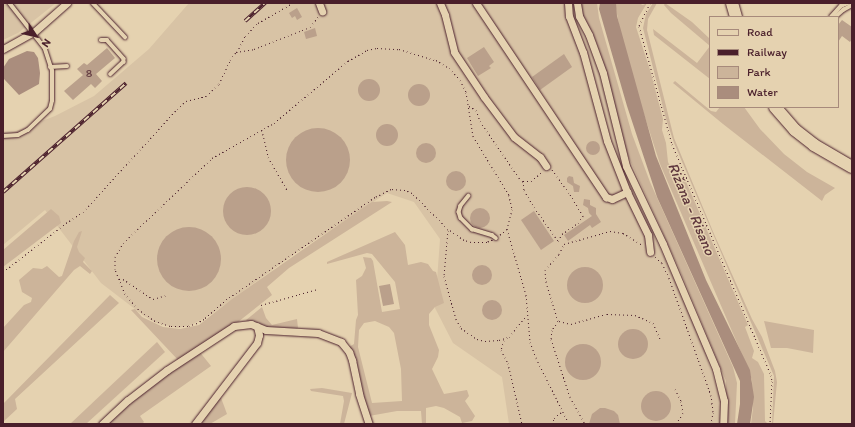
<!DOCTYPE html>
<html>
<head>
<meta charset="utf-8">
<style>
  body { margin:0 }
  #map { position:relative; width:855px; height:427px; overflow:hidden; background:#e5d2b0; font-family:Itim,sans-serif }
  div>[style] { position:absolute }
  .built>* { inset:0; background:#d8c3a5 }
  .green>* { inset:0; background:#ccb49a }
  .water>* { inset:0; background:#aa8d7d }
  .building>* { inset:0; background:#baa08b }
  .round { border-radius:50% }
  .path>* { height:1px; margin-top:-0.5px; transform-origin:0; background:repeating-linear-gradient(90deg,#4a1f2b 0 1px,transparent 0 4px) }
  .roads { filter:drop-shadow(0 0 1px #4a1f2b) drop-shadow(0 0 1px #4a1f2b) }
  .lane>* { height:3.5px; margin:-1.75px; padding:0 1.75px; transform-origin:1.75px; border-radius:1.75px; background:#e5d2b0 }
  .street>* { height:7px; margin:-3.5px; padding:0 3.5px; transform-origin:3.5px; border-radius:3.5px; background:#e5d2b0 }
  .primary>* { height:12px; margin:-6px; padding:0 6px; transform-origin:6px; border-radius:6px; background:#e5d2b0 }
  .rail>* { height:3.5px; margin-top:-1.75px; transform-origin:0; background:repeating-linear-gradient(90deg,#e5d2b0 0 6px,#4a1f2b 0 12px); box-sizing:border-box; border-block:1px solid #4a1f2b }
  span { translate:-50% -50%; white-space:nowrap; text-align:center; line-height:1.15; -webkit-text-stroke:3px #e5d2b0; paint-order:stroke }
  .number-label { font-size:12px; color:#663f43 }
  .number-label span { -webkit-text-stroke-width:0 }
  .water-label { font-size:15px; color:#5d353b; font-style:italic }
  .frame { position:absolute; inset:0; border:4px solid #4a1f2b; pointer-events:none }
  .legend { position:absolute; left:709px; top:16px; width:130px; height:92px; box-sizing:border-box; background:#e5d2b0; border:1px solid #a78a7b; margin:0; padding:5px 7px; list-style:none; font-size:12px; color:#4a1f2b }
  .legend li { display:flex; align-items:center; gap:8px; height:20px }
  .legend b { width:20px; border:1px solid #a78a7b }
  .north { position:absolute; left:16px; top:16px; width:40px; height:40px; -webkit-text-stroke:3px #e5d2b0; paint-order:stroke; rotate:125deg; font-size:11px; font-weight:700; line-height:16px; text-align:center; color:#4a1f2b }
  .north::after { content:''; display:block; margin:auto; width:14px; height:18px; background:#4a1f2b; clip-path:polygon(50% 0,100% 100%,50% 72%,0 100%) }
</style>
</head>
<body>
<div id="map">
  <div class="built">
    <i style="clip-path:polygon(3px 3px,56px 3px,18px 33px,3px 40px)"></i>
    <i style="clip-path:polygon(189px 3px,576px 3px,602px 73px,622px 167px,697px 328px,721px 401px,720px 424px,509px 424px,502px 377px,453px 343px,435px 308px,440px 239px,414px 202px,387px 193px,297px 252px,209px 316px,191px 325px,178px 328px,156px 323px,144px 316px,101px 283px,45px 210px,3px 245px,3px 136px,55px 116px,94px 96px,149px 49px)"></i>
  </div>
  <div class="green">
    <i style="clip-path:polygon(579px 3px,597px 3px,599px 18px,632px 134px,650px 182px,733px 367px,737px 383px,735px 424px,726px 424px,726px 381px,681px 273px,628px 156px,618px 126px,599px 50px,592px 32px,581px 16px)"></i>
    <i style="clip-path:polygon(615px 3px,638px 3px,643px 5px,647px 3px,638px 18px,636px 27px,650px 70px,663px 119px,662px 130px,666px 143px,668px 162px,675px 176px,684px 177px,748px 325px,745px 327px,754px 351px,752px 358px,758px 362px,764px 374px,765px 421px,768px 424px,751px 424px,753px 408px,752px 380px,744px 359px,660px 164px,624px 52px)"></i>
    <i style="clip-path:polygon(653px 3px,657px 3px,648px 19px,647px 30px,674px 138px,714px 234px,752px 319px,762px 337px,775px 371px,777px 382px,773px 424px,772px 424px,774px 376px,674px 143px,666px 119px,643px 28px,646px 14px)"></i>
    <i style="clip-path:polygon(665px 3px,692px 22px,710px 39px,710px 79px,654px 35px,653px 29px,697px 63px,710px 46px,671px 13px,664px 5px)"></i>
    <i style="clip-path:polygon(675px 81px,711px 111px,716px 112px,720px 107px,744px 107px,760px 129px,784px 154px,807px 172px,835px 188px,825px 195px,822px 201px,723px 124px,673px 83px)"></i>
    <i style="clip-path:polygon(387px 201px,392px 202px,289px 268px,267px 287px,272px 295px,238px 322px,179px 361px,131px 310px,135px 309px,142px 317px,163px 327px,180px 329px,199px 325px,232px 299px,367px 205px,372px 202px)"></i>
    <i style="clip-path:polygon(51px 209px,59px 216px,61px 223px,3px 267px,3px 250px)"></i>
    <i style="clip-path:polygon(82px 231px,77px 247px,79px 252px,85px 258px,83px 262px,92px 271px,90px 274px,80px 266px,74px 270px,3px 352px,3px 328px,24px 305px,31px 302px,32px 298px,22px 292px,19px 280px,33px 268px,42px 269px,47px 266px,59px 277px,62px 276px,74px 241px,79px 232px)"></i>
    <i style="clip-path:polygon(evenodd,395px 232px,405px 245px,408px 265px,421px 262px,428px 264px,433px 271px,436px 272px,444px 303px,435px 307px,429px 314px,429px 325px,439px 350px,438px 357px,432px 369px,444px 394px,467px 390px,469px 396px,465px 401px,475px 416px,472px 421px,462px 423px,460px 417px,444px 408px,436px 406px,426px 408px,426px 424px,422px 424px,421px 411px,397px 411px,369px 416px,349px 347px,354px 344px,356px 320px,358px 315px,356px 280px,362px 276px,366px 268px,363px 257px,371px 258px,373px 261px,382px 312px,400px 309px,395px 282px,372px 254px,367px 253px,327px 264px,327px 262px,395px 232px,375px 321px,389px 327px,394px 333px,401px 369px,402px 401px,372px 403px,358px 347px,359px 330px,364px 323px,375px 321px)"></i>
    <i style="clip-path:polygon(110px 295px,119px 303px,15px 399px,17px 409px,3px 422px,3px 404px)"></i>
    <i style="clip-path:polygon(262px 307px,266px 318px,272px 325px,297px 319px,298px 328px,269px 328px,247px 321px,246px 320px)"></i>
    <i style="clip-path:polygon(764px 321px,814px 330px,813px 353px,787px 348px,771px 348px)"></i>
    <i style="clip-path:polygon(157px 342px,165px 352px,86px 424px,70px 424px)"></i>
    <i style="clip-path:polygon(199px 351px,211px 366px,140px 416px,144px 422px,142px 424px,105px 424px,136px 397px,170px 371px)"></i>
    <i style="clip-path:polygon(322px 388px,352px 393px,344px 424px,340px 424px,344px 401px,343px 396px,311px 391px,310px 389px)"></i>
    <i style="clip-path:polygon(220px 395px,227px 414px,210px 424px,198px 424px)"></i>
  </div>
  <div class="water">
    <i style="clip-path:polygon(600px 3px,616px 3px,617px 16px,656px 156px,706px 280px,750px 370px,754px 397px,750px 424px,737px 424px,740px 404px,740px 381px,657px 197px,627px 106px,599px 9px)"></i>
    <i style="clip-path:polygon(27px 51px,34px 52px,38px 58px,40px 73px,39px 84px,19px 95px,4px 79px,3px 68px,9px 59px)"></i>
  </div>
  <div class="building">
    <i style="clip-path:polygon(297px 8px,302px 17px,297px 20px,295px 16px,292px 18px,289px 13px)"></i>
    <i style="clip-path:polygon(842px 20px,852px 27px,852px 39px,850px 42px,842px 36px,838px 42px,838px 25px)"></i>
    <i style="clip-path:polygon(315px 28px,317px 36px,306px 39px,304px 32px)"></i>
    <i style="clip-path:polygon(484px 47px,494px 62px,489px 66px,491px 68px,478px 76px,467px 58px)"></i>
    <i style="clip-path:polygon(107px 48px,115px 58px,96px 74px,102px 81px,95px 88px,91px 84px,73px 100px,64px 91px,83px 75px,77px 69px,84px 63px,87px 65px)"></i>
    <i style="clip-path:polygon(564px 54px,572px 67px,540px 90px,532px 77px)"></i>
    <i class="round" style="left:358px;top:79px;width:22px;height:22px"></i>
    <i class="round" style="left:408px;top:84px;width:22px;height:22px"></i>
    <i class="round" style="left:376px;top:124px;width:22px;height:22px"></i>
    <i class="round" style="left:286px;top:128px;width:64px;height:64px"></i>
    <i class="round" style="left:586px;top:141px;width:14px;height:14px"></i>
    <i class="round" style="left:416px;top:143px;width:20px;height:20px"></i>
    <i class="round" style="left:446px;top:171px;width:20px;height:20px"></i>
    <i style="clip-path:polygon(569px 176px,573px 177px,574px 183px,580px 186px,579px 192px,574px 192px,573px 186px,567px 182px,567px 178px)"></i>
    <i class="round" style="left:223px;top:187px;width:48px;height:48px"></i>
    <i style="clip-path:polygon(584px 199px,590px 200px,590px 205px,596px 208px,596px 214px,601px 222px,592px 228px,590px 225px,568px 241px,564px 235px,592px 216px,589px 213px,588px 208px,583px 205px)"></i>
    <i class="round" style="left:470px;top:208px;width:20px;height:20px"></i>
    <i style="clip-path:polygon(534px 211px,554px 241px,541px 250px,521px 220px)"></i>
    <i class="round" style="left:157px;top:227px;width:64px;height:64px"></i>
    <i class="round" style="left:472px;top:265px;width:20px;height:20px"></i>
    <i class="round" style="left:567px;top:267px;width:36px;height:36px"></i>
    <i style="clip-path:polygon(390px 284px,394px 304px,383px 306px,379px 286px)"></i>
    <i class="round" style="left:482px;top:300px;width:20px;height:20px"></i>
    <i class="round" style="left:618px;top:329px;width:30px;height:30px"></i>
    <i class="round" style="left:565px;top:344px;width:36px;height:36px"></i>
    <i class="round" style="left:641px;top:391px;width:30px;height:30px"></i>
    <i style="clip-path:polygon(600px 408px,605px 408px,614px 411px,618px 415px,620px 424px,589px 424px,592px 414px)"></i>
  </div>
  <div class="path">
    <i style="left:650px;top:3px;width:25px;rotate:116deg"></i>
    <i style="left:639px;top:26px;width:123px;rotate:74.4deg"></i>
    <i style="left:672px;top:144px;width:251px;rotate:66.8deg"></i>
    <i style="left:771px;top:375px;width:6px;rotate:81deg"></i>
    <i style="left:772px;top:381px;width:43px;rotate:92.7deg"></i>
    <i style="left:377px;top:48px;width:22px;rotate:3deg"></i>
    <i style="left:399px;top:49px;width:39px;rotate:17deg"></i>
    <i style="left:436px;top:60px;width:15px;rotate:32deg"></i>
    <i style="left:449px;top:68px;width:16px;rotate:47deg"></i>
    <i style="left:460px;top:80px;width:13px;rotate:63deg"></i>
    <i style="left:466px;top:92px;width:45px;rotate:81deg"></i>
    <i style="left:473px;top:136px;width:69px;rotate:58.6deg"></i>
    <i style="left:509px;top:195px;width:14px;rotate:78deg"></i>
    <i style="left:512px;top:209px;width:21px;rotate:104deg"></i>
    <i style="left:507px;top:229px;width:14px;rotate:141deg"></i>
    <i style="left:496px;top:238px;width:10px;rotate:156deg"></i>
    <i style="left:487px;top:242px;width:16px;rotate:180deg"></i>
    <i style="left:471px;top:242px;width:7px;rotate:-164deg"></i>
    <i style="left:464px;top:240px;width:19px;rotate:-145deg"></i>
    <i style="left:448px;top:229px;width:51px;rotate:-135deg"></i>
    <i style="left:412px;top:193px;width:8px;rotate:-157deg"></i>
    <i style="left:405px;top:190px;width:14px;rotate:-176deg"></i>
    <i style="left:391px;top:189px;width:18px;rotate:153deg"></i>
    <i style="left:375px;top:197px;width:180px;rotate:145.4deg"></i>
    <i style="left:227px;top:299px;width:30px;rotate:139deg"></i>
    <i style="left:204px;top:319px;width:8px;rotate:150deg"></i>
    <i style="left:197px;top:323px;width:9px;rotate:162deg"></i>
    <i style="left:188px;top:326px;width:18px;rotate:180deg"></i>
    <i style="left:170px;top:326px;width:16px;rotate:-162deg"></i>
    <i style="left:155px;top:321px;width:21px;rotate:-145deg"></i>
    <i style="left:138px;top:309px;width:20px;rotate:-131deg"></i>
    <i style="left:125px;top:294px;width:27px;rotate:-112deg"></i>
    <i style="left:115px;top:269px;width:12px;rotate:-90deg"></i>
    <i style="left:115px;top:257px;width:16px;rotate:-60deg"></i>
    <i style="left:123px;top:243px;width:123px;rotate:-43.7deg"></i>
    <i style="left:212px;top:158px;width:71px;rotate:-29.4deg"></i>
    <i style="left:274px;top:123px;width:97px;rotate:-40deg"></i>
    <i style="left:348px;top:61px;width:22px;rotate:-30deg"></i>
    <i style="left:367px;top:50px;width:10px;rotate:-11deg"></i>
    <i style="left:237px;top:52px;width:18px;rotate:-63deg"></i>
    <i style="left:245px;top:36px;width:18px;rotate:-45deg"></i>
    <i style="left:258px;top:23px;width:39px;rotate:-30deg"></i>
    <i style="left:469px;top:106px;width:8px;rotate:30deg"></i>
    <i style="left:476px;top:110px;width:12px;rotate:70deg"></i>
    <i style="left:480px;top:121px;width:69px;rotate:55.6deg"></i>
    <i style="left:519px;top:178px;width:5px;rotate:37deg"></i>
    <i style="left:523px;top:181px;width:8px"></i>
    <i style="left:531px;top:181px;width:14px;rotate:-39deg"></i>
    <i style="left:262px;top:130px;width:28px;rotate:77deg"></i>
    <i style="left:268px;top:157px;width:38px;rotate:60deg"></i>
    <i style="left:523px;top:181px;width:9px;rotate:84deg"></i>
    <i style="left:524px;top:190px;width:20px;rotate:60deg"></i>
    <i style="left:534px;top:207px;width:42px;rotate:54.8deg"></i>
    <i style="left:558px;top:241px;width:8px;rotate:-60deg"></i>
    <i style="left:562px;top:234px;width:19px;rotate:-35deg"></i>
    <i style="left:578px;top:223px;width:9px;rotate:-54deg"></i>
    <i style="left:583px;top:216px;width:27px;rotate:-121deg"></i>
    <i style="left:569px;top:193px;width:29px;rotate:-126deg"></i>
    <i style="left:507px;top:229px;width:69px;rotate:73.9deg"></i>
    <i style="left:526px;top:295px;width:47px;rotate:85.1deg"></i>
    <i style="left:530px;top:342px;width:17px;rotate:69deg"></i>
    <i style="left:536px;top:358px;width:74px;rotate:63.4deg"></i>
    <i style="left:448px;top:230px;width:46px;rotate:95deg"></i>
    <i style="left:444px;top:276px;width:45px;rotate:74.4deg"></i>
    <i style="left:456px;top:319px;width:10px;rotate:61deg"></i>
    <i style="left:461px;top:328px;width:19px;rotate:35deg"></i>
    <i style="left:477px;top:339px;width:8px;rotate:14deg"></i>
    <i style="left:485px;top:341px;width:14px;rotate:-4deg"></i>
    <i style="left:499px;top:340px;width:10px;rotate:-17deg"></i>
    <i style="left:509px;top:337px;width:27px;rotate:-51deg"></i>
    <i style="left:655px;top:257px;width:9px;rotate:41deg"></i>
    <i style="left:662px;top:263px;width:17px;rotate:65deg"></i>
    <i style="left:669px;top:278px;width:124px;rotate:70.3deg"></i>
    <i style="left:711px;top:395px;width:17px;rotate:83deg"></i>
    <i style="left:713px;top:412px;width:12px;rotate:99deg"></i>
    <i style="left:3px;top:272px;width:80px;rotate:-37.9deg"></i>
    <i style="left:66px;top:223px;width:20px;rotate:-33deg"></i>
    <i style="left:83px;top:212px;width:139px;rotate:-47.6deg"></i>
    <i style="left:177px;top:109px;width:12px;rotate:-42deg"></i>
    <i style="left:186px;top:101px;width:21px;rotate:-14deg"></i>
    <i style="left:206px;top:96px;width:18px;rotate:-43deg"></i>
    <i style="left:219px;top:84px;width:26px;rotate:-65deg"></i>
    <i style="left:230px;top:60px;width:10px;rotate:-53deg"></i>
    <i style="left:236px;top:52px;width:18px;rotate:-9deg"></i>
    <i style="left:254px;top:49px;width:60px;rotate:-21.4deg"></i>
    <i style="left:310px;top:27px;width:13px;rotate:-51deg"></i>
    <i style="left:119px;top:279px;width:4px"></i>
    <i style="left:123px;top:279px;width:36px;rotate:34deg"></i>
    <i style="left:153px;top:299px;width:15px;rotate:-16deg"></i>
    <i style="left:261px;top:305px;width:59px;rotate:-15.7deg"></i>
    <i style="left:558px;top:321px;width:41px;rotate:-107.1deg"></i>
    <i style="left:546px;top:282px;width:12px;rotate:-95deg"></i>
    <i style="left:545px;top:270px;width:21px;rotate:-49deg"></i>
    <i style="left:559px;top:254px;width:11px;rotate:-63deg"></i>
    <i style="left:564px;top:244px;width:48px;rotate:-15.8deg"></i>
    <i style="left:610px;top:231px;width:13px;rotate:9deg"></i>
    <i style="left:623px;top:233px;width:22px;rotate:32deg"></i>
    <i style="left:558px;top:321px;width:11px;rotate:124deg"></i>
    <i style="left:552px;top:330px;width:9px;rotate:96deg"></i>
    <i style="left:551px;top:339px;width:61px;rotate:71.9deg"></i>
    <i style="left:570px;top:397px;width:31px;rotate:61deg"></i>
    <i style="left:559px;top:321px;width:12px;rotate:14deg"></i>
    <i style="left:571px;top:324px;width:37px;rotate:-16deg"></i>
    <i style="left:607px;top:314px;width:28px;rotate:2deg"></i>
    <i style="left:635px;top:315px;width:20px;rotate:24deg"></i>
    <i style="left:653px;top:323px;width:17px;rotate:66deg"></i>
    <i style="left:504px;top:340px;width:10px;rotate:107deg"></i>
    <i style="left:501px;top:350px;width:15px;rotate:62deg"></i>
    <i style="left:508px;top:363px;width:63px;rotate:77.1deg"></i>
    <i style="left:675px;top:389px;width:13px;rotate:63deg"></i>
    <i style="left:681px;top:401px;width:12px;rotate:81deg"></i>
    <i style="left:683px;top:413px;width:13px;rotate:122deg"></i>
    <i style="left:552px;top:424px;width:6px;rotate:-72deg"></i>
    <i style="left:554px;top:418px;width:11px;rotate:-38deg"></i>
  </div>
  <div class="roads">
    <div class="lane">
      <i style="left:93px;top:3px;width:47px;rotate:46.7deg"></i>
      <i style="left:831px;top:17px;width:15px;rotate:-48deg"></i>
      <i style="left:841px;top:6px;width:8px;rotate:-23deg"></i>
      <i style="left:835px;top:17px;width:11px;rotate:-41deg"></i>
      <i style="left:843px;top:10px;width:10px;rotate:-29deg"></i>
      <i style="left:101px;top:40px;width:6px"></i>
      <i style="left:107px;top:40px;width:25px;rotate:48deg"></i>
      <i style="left:124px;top:59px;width:3px;rotate:90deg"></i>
      <i style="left:124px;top:62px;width:18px;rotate:137deg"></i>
      <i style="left:50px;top:67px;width:17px;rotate:-3deg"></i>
      <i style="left:3px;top:136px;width:15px;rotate:-4deg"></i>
      <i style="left:18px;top:135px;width:11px;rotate:-27deg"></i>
      <i style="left:28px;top:130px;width:30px;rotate:-44deg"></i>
      <i style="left:50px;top:109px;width:8px;rotate:-76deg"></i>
      <i style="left:52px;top:101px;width:30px;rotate:-90deg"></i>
      <i style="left:52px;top:71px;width:23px;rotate:-108deg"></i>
      <i style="left:45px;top:49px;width:58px;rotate:-128deg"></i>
      <i style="left:469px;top:196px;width:13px;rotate:129deg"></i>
      <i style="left:461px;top:206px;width:6px;rotate:108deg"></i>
      <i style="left:459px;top:212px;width:6px;rotate:72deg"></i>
      <i style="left:461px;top:218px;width:16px;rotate:45deg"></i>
      <i style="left:472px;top:229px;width:21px;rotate:17deg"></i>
      <i style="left:492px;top:235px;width:5px;rotate:37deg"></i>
    </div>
    <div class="street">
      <i style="left:319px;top:3px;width:9px;rotate:69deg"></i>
      <i style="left:440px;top:3px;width:13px;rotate:67deg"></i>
      <i style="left:445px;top:15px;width:38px;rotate:76deg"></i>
      <i style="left:454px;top:52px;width:54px;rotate:56.3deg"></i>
      <i style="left:484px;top:97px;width:50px;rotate:53.1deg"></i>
      <i style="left:514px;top:137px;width:33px;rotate:38deg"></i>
      <i style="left:540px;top:157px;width:11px;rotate:56deg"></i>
      <i style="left:476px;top:3px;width:234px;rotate:56.2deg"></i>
      <i style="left:606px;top:197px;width:6px;rotate:18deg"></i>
      <i style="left:612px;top:199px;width:17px;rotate:-25deg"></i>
      <i style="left:568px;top:3px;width:13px;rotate:86deg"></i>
      <i style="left:569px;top:16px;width:39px;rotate:69deg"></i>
      <i style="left:583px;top:52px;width:92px;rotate:74.9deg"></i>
      <i style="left:607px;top:141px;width:55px;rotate:68.6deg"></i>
      <i style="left:627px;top:192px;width:48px;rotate:64deg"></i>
      <i style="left:648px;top:235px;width:17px;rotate:83deg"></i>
      <i style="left:577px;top:3px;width:13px;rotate:81deg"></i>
      <i style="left:579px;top:16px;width:21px;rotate:62deg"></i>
      <i style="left:589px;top:35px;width:40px;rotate:69.8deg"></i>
      <i style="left:603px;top:73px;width:96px;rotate:76.1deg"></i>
      <i style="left:626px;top:166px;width:86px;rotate:64.6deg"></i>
      <i style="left:663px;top:244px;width:136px;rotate:67deg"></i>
      <i style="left:716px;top:369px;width:33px;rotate:76deg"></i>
      <i style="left:724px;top:401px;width:23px;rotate:92deg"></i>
      <i style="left:3px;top:49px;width:35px;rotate:-29deg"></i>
      <i style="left:34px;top:32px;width:44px;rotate:-41.3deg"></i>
      <i style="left:102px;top:424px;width:35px;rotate:-43deg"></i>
      <i style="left:128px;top:400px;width:49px;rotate:-37.6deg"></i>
      <i style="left:167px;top:370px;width:80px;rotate:-33.3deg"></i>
      <i style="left:234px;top:326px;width:17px;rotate:-7deg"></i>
      <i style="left:251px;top:324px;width:16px;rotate:22deg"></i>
      <i style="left:266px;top:330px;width:52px;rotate:3.3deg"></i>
      <i style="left:318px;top:333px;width:25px;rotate:21deg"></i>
      <i style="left:341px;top:342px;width:13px;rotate:51deg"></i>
      <i style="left:349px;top:352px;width:9px;rotate:69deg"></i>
      <i style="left:352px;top:360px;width:35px;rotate:78deg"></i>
      <i style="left:359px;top:394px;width:32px;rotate:72deg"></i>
      <i style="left:195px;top:424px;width:102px;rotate:-52.6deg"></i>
      <i style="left:257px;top:343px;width:8px;rotate:-76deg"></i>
      <i style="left:259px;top:335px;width:9px;rotate:-103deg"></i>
    </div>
    <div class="primary">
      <i style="left:732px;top:3px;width:15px;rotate:74deg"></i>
      <i style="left:775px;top:107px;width:30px;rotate:49deg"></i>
      <i style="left:795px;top:130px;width:24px;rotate:38deg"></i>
      <i style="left:814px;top:145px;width:44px;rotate:30.1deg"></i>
    </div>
  </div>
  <div class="rail">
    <i style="left:245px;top:21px;width:27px;rotate:-42deg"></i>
    <i style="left:3px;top:192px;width:164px;rotate:-41.5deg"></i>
  </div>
  <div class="number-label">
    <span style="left:89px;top:74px">8</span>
  </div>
  <div class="water-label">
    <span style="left:691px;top:209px;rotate:67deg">Rižana - Risano</span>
  </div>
  <div class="frame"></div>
  <ul class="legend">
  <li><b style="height:5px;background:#e5d2b0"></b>Road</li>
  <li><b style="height:5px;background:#4a1f2b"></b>Railway</li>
  <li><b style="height:11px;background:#ccb49a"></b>Park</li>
  <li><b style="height:11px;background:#aa8d7d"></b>Water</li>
  </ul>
  <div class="north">N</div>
</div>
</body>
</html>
